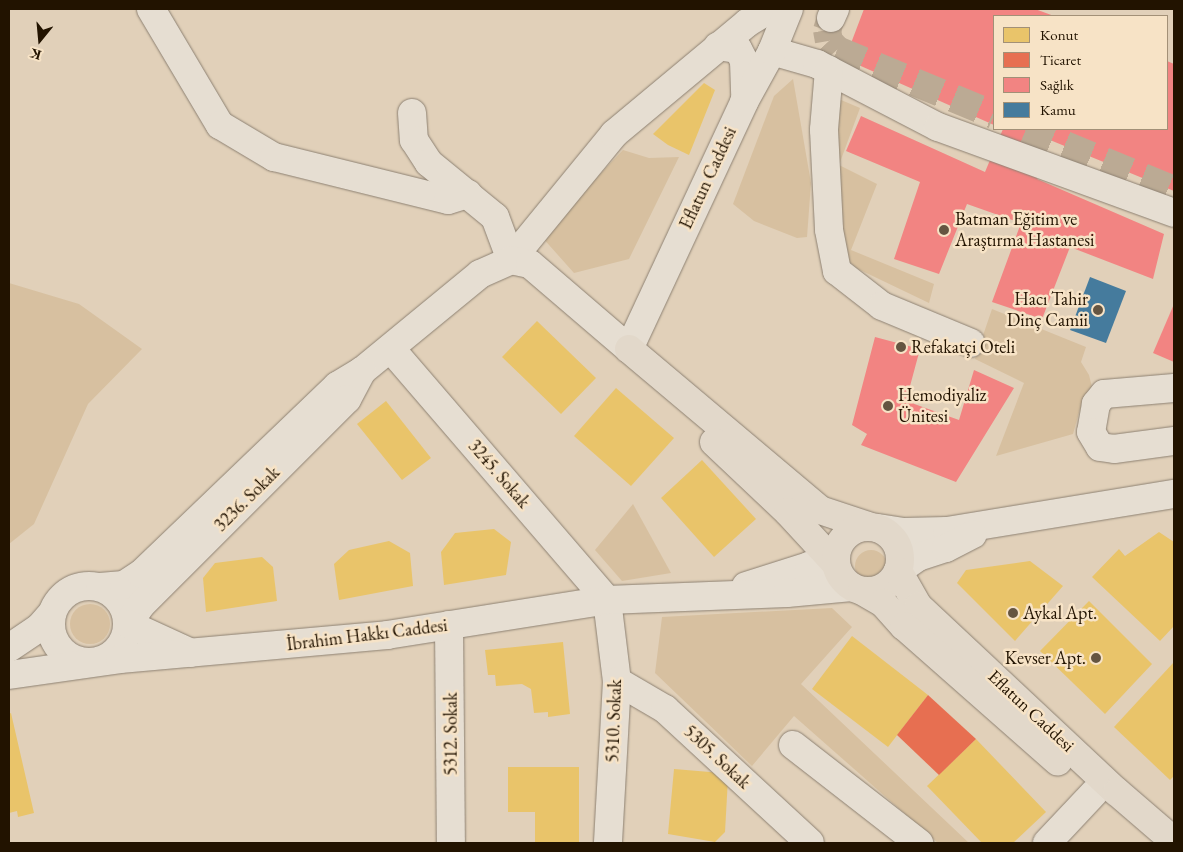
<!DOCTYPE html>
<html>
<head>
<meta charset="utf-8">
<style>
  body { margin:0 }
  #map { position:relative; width:1183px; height:852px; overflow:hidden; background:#e1d0b9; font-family:"EB Garamond",serif }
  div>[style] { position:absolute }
  .green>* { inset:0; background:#d7c0a0 }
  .round { border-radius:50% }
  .homes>* { inset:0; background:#e9c46a }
  .shops>* { inset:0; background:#e76f51 }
  .health>* { inset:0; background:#f28482 }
  .public>* { inset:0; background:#457b9d }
  .minor-tunnel>* { height:28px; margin-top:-14px; transform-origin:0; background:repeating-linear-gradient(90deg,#bbaa94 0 28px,transparent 0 42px) }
  .roads { filter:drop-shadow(0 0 1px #8d8172) drop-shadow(0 0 1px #8d8172) }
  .minor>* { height:28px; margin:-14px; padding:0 14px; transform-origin:14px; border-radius:14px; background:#e6ded2 }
  .minor>.ring { margin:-14px; padding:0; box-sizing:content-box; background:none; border:28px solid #e6ded2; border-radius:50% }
  .major>* { height:28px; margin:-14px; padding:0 14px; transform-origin:14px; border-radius:14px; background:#e2d8ca }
  .major>.ring { margin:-14px; padding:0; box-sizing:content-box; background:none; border:28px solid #e2d8ca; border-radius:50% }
  .dots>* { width:14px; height:14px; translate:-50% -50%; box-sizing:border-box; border:2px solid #f7e3c6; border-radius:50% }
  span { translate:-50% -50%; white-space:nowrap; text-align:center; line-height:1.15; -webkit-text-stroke:5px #f7e3c6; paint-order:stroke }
  .street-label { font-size:18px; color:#221300 }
  .poi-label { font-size:18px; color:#221300 }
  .left { translate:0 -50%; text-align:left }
  .right { translate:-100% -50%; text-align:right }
  .frame { position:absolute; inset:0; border:10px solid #221300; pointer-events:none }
  .legend { position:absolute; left:993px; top:15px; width:175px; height:115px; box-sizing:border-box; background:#f7e3c6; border:1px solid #a29077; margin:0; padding:6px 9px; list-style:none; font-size:15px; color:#221300 }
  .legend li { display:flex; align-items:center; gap:10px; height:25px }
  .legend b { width:25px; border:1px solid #a29077 }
  .north { position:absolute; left:15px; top:15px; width:50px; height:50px; -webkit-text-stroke:4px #f7e3c6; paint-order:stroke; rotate:197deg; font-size:14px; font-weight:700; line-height:20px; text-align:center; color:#221300 }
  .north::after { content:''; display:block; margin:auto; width:18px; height:22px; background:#221300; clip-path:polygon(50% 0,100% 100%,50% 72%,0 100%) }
</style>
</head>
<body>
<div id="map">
  <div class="green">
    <i style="clip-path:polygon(793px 79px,811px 183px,807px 237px,797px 238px,754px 221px,733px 204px,774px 96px)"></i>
    <i style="clip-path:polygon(834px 97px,860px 108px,839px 165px,877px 184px,851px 250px,934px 284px,929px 303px,856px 268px,842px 255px)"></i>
    <i style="clip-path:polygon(623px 150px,649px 158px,679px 157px,629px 259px,574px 273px,541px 236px)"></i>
    <i style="clip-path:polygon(9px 283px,79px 304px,142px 349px,88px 404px,34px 524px,9px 544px)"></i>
    <i style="clip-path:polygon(992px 309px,1086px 347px,1081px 362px,1089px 375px,1094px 395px,1080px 409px,1073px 434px,996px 456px,1024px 383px,975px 359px)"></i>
    <i style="clip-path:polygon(633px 504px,671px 573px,622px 581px,595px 550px)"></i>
    <i class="round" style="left:855px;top:550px;width:32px;height:32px"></i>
    <i class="round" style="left:70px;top:604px;width:40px;height:40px"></i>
    <i style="clip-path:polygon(832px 608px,852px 627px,801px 684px,969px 843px,938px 843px,794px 716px,752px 766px,655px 673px,662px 617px)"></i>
  </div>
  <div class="homes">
    <i style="clip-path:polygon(704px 83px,715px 90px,689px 155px,668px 145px,653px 134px)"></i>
    <i style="clip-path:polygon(537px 321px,596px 378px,561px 414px,502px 357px)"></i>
    <i style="clip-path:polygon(616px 388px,674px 438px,631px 486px,574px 436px)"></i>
    <i style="clip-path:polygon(386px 401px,431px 458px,402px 480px,357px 424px)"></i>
    <i style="clip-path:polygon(702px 460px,756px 519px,714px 557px,661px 498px)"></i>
    <i style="clip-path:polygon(494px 529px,511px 542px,506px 575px,444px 585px,441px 552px,455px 533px)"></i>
    <i style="clip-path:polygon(1159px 532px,1174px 542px,1174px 626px,1160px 641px,1092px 577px,1119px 549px,1125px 556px)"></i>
    <i style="clip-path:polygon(389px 541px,410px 553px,413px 586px,339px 600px,334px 564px,349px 550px)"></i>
    <i style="clip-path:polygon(262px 557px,273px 567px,277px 601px,206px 612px,203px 578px,215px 563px)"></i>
    <i style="clip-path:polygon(1030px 561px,1063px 586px,1015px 641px,957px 583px,966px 570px)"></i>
    <i style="clip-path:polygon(1089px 601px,1152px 664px,1105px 714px,1040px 651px)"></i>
    <i style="clip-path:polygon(852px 636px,928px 695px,888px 747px,812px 689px)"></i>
    <i style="clip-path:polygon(563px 642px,570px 714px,548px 717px,548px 712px,534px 713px,531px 689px,522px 684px,496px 686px,495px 675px,488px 675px,485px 650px)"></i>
    <i style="clip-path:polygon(1174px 662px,1174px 776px,1170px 780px,1114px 727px)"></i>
    <i style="clip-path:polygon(11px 713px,34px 813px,18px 817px,17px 811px,9px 813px,9px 714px)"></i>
    <i style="clip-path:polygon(976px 739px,1046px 812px,1013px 843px,982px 843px,927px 786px)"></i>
    <i style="clip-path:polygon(508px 767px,579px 767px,579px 843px,535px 843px,535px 812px,508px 812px)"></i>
    <i style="clip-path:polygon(674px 769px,722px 773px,728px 778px,725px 832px,715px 842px,668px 834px)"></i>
  </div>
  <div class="shops">
    <i style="clip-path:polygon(928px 695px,976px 739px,939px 775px,897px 735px)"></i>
  </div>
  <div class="health">
    <i style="clip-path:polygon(864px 9px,1035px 9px,1054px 16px,994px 16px,994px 125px,845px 59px)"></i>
    <i style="clip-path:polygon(1167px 61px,1174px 64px,1174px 191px,1050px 140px,1037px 179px,1164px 234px,1153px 279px,1070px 247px,1042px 319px,992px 302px,1021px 223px,967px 204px,939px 274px,894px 259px,920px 182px,846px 151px,861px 116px,985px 172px,1003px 129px,1167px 129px)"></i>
    <i style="clip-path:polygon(1174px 304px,1174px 362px,1153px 353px)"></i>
    <i style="clip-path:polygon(875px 337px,920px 349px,906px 401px,959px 420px,974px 370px,1014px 388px,956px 482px,861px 445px,867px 434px,852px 425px)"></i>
  </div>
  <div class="public">
    <i style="clip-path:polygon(1090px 277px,1126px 291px,1106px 343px,1070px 330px)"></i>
  </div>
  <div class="minor-tunnel">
    <i style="left:831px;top:18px;width:13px;rotate:108deg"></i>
    <i style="left:827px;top:30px;width:11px;rotate:80deg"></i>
    <i style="left:829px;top:41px;width:12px;rotate:48deg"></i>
    <i style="left:837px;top:50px;width:170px;rotate:22.5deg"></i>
    <i style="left:1026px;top:129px;width:160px;rotate:22.4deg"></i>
  </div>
  <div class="roads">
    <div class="minor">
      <i style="left:151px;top:9px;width:135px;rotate:59.3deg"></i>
      <i style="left:220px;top:125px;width:63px;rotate:30.7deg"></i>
      <i style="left:274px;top:157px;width:179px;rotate:13.9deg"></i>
      <i style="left:448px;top:200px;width:21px;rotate:-17deg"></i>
      <i style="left:831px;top:18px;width:10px;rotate:-66deg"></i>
      <i style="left:718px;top:46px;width:20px;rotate:9deg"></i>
      <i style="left:738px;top:49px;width:13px;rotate:63deg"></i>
      <i style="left:744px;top:61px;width:37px;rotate:88deg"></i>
      <i style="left:772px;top:51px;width:47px;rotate:16.1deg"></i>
      <i style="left:817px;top:64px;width:136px;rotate:27.5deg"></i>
      <i style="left:938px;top:127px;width:251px;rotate:20deg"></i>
      <i style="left:829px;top:70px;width:60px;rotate:94.8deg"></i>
      <i style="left:824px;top:130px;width:100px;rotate:87.1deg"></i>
      <i style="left:829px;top:230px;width:42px;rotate:79deg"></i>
      <i style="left:837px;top:271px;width:57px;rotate:37.9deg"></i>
      <i style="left:882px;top:306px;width:96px;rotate:22.6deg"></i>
      <i style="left:412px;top:113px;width:27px;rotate:86deg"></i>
      <i style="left:414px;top:140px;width:27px;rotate:57deg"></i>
      <i style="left:429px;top:163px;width:85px;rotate:39.3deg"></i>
      <i style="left:495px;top:217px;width:46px;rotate:69.6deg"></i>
      <i style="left:511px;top:260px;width:163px;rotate:-50.7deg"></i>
      <i style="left:614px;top:134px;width:173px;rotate:-39.8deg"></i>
      <i style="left:747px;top:23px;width:26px;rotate:-31deg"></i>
      <i style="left:391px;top:349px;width:331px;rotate:49.3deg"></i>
      <i style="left:607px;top:600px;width:82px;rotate:83deg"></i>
      <i style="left:617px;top:681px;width:162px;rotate:93.2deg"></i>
      <i style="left:362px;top:371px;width:153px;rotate:-39.4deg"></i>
      <i style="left:480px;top:274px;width:34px;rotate:-24deg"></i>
      <i style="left:511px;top:260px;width:19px;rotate:12deg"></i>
      <i style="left:530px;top:264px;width:130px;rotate:40.6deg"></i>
      <i style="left:629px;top:349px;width:272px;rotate:-65deg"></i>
      <i style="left:744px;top:102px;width:58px;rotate:-61.2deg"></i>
      <i style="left:772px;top:51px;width:45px;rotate:-68deg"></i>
      <i style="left:1174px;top:388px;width:70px;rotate:175.1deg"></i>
      <i style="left:1104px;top:394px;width:13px;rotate:129deg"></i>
      <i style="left:1096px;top:404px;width:28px;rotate:100deg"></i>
      <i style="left:1091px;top:432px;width:17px;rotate:59deg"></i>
      <i style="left:1100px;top:447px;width:14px;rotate:8deg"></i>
      <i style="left:1114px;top:449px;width:61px;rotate:-7.6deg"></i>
      <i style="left:878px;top:528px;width:26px;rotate:9deg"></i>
      <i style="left:904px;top:532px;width:43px;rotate:-1.3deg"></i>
      <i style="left:947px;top:531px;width:230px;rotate:-9.3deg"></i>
      <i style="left:898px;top:571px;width:24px;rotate:-35deg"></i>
      <i style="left:918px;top:557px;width:29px;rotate:-18deg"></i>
      <i style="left:946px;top:548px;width:30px;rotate:-27deg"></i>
      <i class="ring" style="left:51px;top:586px;width:48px;height:48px"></i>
      <i style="left:746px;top:586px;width:66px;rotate:-17.6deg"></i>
      <i style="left:809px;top:566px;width:26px;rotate:-7deg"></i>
      <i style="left:100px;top:587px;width:24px;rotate:-5deg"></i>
      <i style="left:124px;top:585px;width:20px;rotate:-33deg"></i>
      <i style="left:141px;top:574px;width:272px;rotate:-43.8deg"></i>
      <i style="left:337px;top:386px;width:29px;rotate:-31deg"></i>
      <i style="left:362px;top:371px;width:32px;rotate:118deg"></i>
      <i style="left:347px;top:399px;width:291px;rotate:135deg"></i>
      <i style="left:141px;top:605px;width:23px;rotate:124deg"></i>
      <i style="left:128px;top:624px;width:69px;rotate:24.7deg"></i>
      <i style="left:449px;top:625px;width:218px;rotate:89.5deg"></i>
      <i style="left:9px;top:648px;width:36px;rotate:-34deg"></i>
      <i style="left:39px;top:628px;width:20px;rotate:-49deg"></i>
      <i style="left:9px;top:675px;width:112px;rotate:-8.2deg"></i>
      <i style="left:120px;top:659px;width:268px;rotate:-5.1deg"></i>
      <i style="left:387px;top:635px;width:223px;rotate:-9deg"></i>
      <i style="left:607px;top:600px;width:180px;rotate:-2.2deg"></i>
      <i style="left:787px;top:593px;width:65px;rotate:-5.3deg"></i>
      <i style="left:617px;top:681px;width:56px;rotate:30.3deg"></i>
      <i style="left:665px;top:709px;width:197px;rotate:42.7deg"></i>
      <i style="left:793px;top:745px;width:160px;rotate:37.9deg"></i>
      <i style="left:1047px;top:843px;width:69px;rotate:-46.8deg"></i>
    </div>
    <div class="major">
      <i style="left:629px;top:349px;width:250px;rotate:40.1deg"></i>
      <i style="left:820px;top:510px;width:51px;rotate:18.4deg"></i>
      <i style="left:714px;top:442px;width:102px;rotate:43.4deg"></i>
      <i style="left:788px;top:512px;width:69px;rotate:47.3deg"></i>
      <i class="ring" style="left:836px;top:527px;width:36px;height:36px"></i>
      <i style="left:898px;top:571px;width:40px;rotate:60.3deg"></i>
      <i style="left:918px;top:606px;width:272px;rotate:43.1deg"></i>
      <i style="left:1117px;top:792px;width:75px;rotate:40.7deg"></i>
      <i style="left:862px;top:591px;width:24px;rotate:30deg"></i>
      <i style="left:883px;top:603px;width:31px;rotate:48deg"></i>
      <i style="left:904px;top:626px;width:205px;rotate:41.4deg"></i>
    </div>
  </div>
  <div class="dots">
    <i style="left:944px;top:230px;background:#655541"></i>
    <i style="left:1098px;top:310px;background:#655541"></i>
    <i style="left:901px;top:347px;background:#655541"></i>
    <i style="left:888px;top:406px;background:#655541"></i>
    <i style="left:1013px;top:613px;background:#655541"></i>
    <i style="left:1096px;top:658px;background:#655541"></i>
  </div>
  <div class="street-label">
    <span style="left:708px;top:178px;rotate:-65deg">Eflatun Caddesi</span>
    <span style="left:499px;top:474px;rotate:49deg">3245. Sokak</span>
    <span style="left:247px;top:499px;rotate:-45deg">3236. Sokak</span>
    <span style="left:367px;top:635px;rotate:-7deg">İbrahim Hakkı Caddesi</span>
    <span style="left:1031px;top:711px;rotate:43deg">Eflatun Caddesi</span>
    <span style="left:614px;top:721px;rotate:-88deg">5310. Sokak</span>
    <span style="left:451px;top:734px;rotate:-90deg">5312. Sokak</span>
    <span style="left:717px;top:757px;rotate:43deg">5305. Sokak</span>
  </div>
  <div class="poi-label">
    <span class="left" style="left:955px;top:230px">Batman Eğitim ve<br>Araştırma Hastanesi</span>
    <span class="right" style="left:1088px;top:310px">Hacı Tahir<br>Dinç Camii</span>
    <span class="left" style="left:911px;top:347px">Refakatçi Oteli</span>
    <span class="left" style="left:898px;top:406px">Hemodiyaliz<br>Ünitesi</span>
    <span class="left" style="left:1023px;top:613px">Aykal Apt.</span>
    <span class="right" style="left:1086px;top:658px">Kevser Apt.</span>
  </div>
  <div class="frame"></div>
  <ul class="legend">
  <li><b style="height:14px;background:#e9c46a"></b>Konut</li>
  <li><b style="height:14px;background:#e76f51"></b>Ticaret</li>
  <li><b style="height:14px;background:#f28482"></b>Sağlık</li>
  <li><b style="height:14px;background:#457b9d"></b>Kamu</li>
  </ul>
  <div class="north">K</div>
</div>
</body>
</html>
